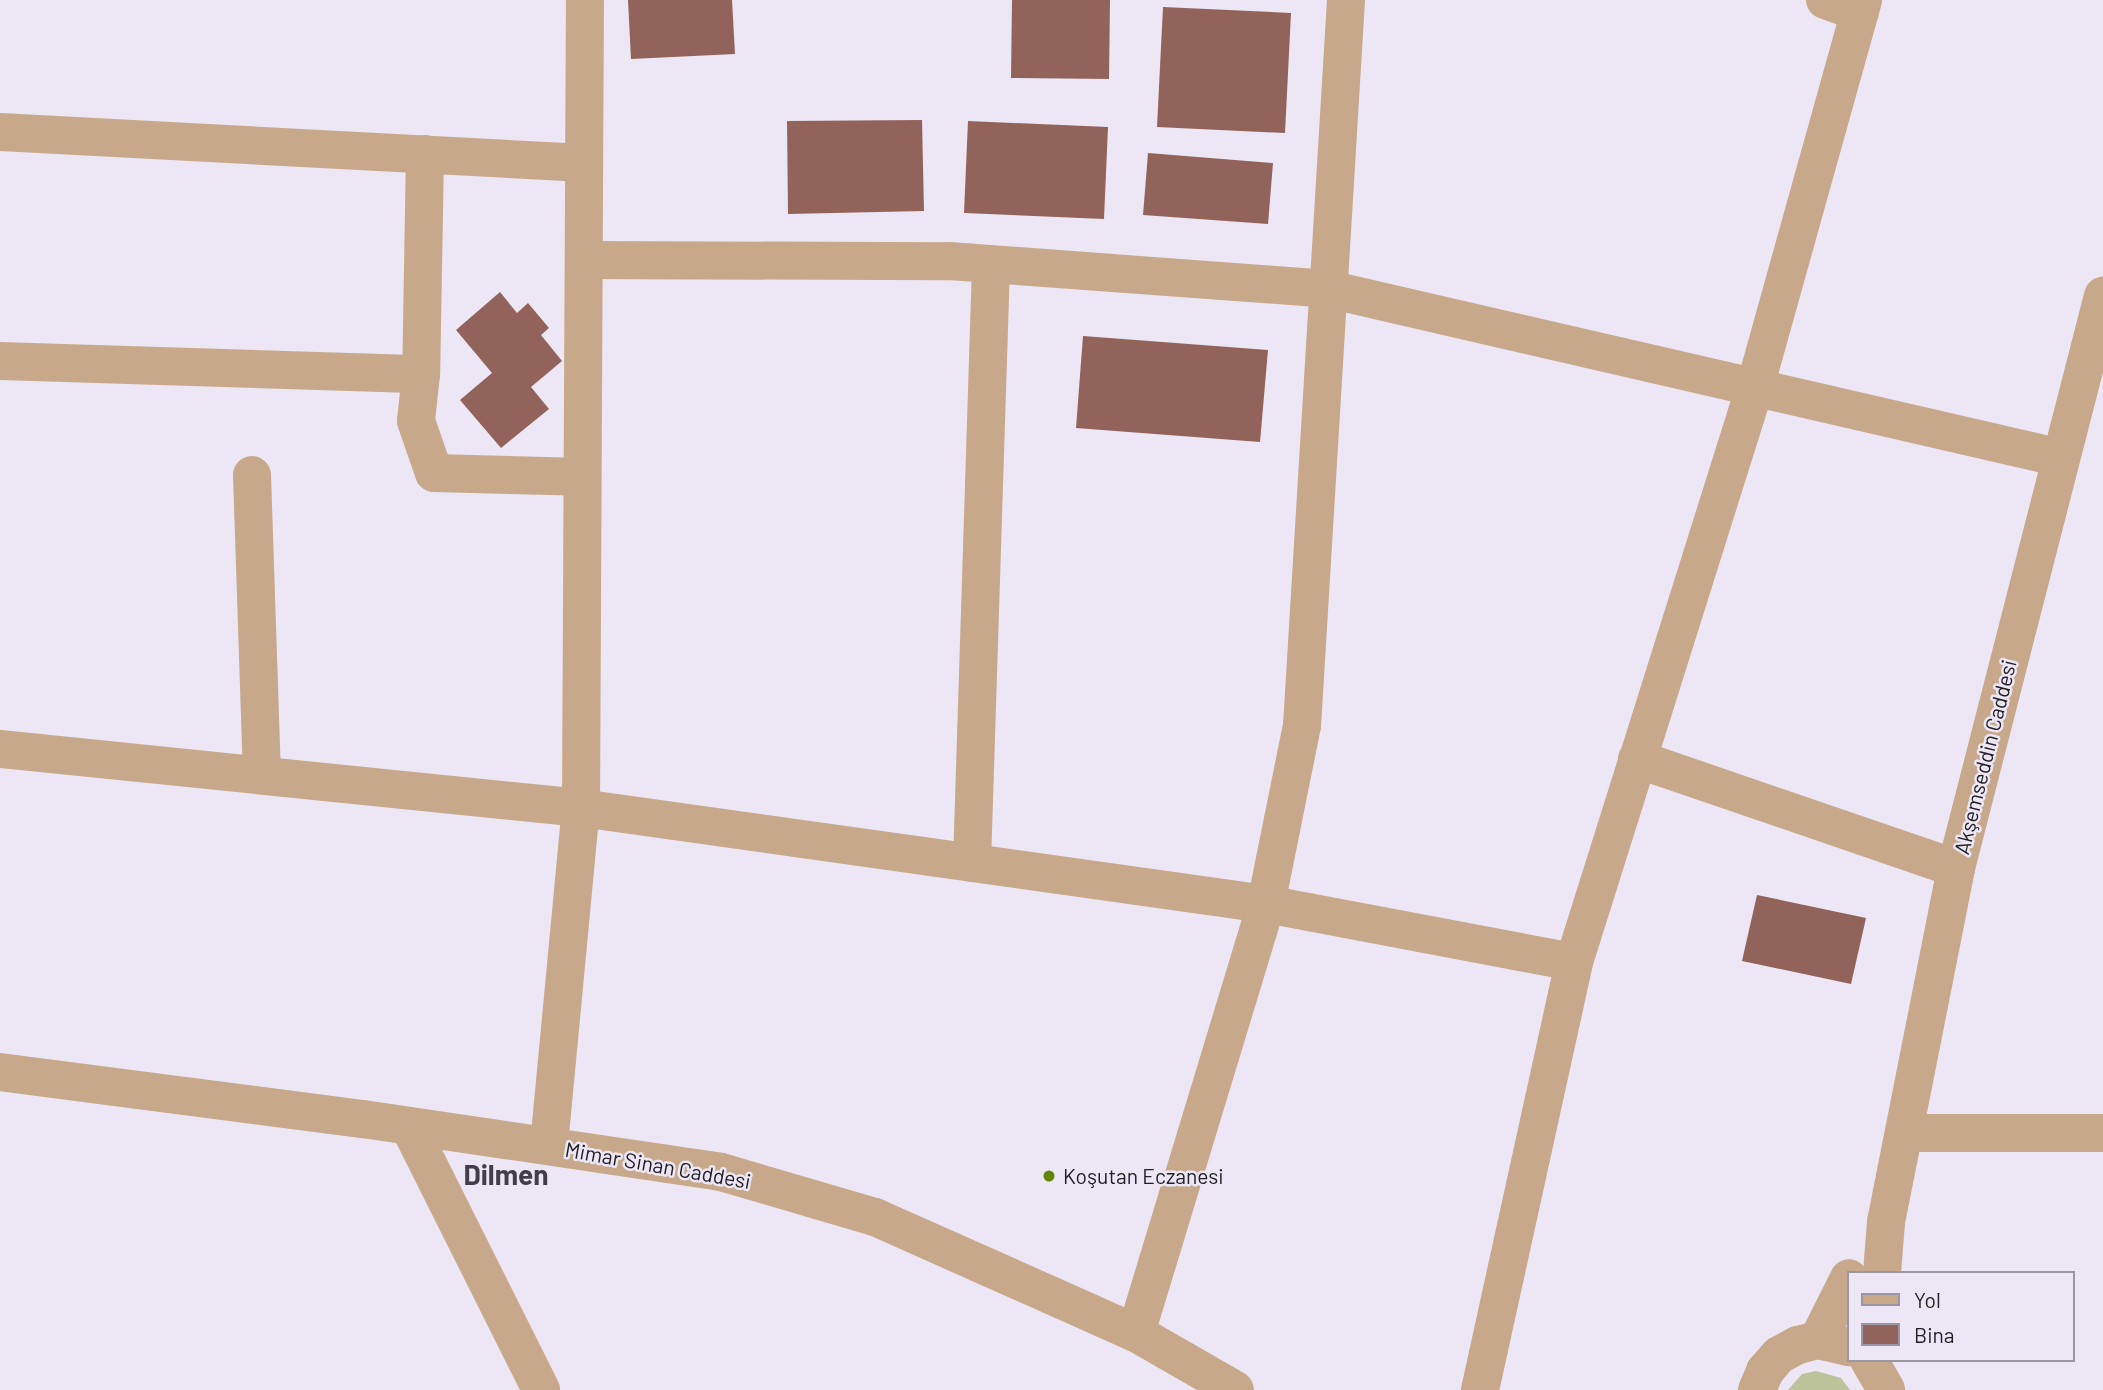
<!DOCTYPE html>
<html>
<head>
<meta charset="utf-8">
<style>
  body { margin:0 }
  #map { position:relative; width:2103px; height:1390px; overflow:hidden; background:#ece6f5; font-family:Barlow,sans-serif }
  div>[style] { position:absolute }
  .green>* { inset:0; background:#bcc29a }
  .building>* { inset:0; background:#92635b }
  .minor>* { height:38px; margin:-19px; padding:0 19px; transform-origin:19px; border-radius:19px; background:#c7a88a }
  .tertiary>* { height:38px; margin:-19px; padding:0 19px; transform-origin:19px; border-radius:19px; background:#c7a88a }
  .dots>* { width:19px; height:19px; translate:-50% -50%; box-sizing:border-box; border:4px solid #ece6f5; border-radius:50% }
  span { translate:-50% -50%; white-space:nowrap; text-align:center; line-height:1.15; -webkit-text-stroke:5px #ece6f5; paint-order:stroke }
  .street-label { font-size:21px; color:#222025 }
  .poi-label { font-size:21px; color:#222025 }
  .left { translate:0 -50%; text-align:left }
  .district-label { font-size:28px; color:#423d4a; font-weight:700 }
  .legend { position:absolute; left:1847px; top:1271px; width:228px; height:91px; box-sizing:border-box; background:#ece6f5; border:2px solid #9b97a2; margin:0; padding:9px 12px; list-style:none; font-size:21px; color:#222025 }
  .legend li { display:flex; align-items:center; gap:14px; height:35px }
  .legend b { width:35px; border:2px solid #9b97a2 }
</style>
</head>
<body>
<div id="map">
  <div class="green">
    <i style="clip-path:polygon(1816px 1371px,1841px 1378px,1850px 1390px,1788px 1390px,1802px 1374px)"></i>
  </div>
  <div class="building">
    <i style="clip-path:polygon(628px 0,732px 0,735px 54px,631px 59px)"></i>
    <i style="clip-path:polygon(1012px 0,1110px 0,1109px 79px,1011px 78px)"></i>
    <i style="clip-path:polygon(1163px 7px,1291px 13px,1285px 133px,1157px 127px)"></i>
    <i style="clip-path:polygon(922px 120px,924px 211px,788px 214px,787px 121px)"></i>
    <i style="clip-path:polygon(968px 121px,1108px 127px,1104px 219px,964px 213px)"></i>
    <i style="clip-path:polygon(1148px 153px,1273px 163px,1268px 224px,1143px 215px)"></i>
    <i style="clip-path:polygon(500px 292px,517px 313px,528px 303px,549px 328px,541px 335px,562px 361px,531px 387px,549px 409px,501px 448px,460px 400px,492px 373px,456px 330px)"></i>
    <i style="clip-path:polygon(1083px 336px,1268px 350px,1260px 442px,1076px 428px)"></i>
    <i style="clip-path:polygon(1757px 895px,1866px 918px,1851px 984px,1742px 961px)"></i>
  </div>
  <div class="minor">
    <i style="left:1825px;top:0;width:37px;rotate:20deg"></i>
    <i style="left:0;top:132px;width:585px;rotate:3.04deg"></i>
    <i style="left:425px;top:154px;width:220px;rotate:91deg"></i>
    <i style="left:421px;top:374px;width:47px;rotate:96.1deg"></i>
    <i style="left:416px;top:421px;width:55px;rotate:70.9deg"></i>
    <i style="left:434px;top:473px;width:148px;rotate:1.5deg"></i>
    <i style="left:584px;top:260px;width:365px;rotate:0.2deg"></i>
    <i style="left:949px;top:261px;width:380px;rotate:4.2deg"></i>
    <i style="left:1328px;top:289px;width:752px;rotate:12.98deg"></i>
    <i style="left:0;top:361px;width:421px;rotate:1.8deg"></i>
    <i style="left:252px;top:475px;width:300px;rotate:88.1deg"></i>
    <i style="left:0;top:749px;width:584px;rotate:5.8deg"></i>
    <i style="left:581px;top:808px;width:692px;rotate:7.98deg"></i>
    <i style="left:1266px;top:904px;width:313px;rotate:10.7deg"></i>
    <i style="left:1637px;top:759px;width:337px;rotate:18.9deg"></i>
    <i style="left:972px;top:863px;width:599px;rotate:-88.18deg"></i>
    <i style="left:409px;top:1126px;width:295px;rotate:63.4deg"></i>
    <i style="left:1905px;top:1133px;width:198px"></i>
    <i style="left:549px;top:1145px;width:339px;rotate:-84.6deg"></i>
    <i style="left:581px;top:808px;width:808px;rotate:-89.72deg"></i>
    <i style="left:1136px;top:1333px;width:448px;rotate:-73.1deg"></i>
    <i style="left:1266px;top:904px;width:182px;rotate:-78.6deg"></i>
    <i style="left:1302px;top:726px;width:727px;rotate:-86.53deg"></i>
    <i style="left:1480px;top:1390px;width:438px;rotate:-77.6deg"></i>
    <i style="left:1574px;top:962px;width:603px;rotate:-72.53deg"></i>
    <i style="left:1755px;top:387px;width:402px;rotate:-74.4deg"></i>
  </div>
  <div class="tertiary">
    <i style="left:0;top:1072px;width:366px;rotate:7.4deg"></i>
    <i style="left:363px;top:1119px;width:362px;rotate:8.4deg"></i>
    <i style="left:721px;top:1172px;width:160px;rotate:16.3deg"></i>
    <i style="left:875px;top:1217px;width:286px;rotate:24deg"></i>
    <i style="left:1136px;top:1333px;width:114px;rotate:29.9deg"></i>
    <i style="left:1882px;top:1273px;width:51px;rotate:-85.5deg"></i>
    <i style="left:1886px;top:1222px;width:361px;rotate:-78.8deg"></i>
    <i style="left:1956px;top:868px;width:591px;rotate:-75.59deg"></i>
    <i style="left:1818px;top:1340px;width:69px;rotate:-63.4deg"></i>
    <i style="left:1869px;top:1360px;width:34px;rotate:60deg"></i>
    <i style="left:1757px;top:1390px;width:21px;rotate:-67deg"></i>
    <i style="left:1765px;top:1371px;width:21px;rotate:-49deg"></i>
    <i style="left:1779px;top:1355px;width:21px;rotate:-28deg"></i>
    <i style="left:1798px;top:1345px;width:21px;rotate:-14deg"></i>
    <i style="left:1818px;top:1340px;width:32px;rotate:13deg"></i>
  </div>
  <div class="dots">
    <i style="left:1049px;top:1176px;background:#608401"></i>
  </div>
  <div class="street-label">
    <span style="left:1985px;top:757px;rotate:-76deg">Akşemseddin Caddesi</span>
    <span style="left:658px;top:1165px;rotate:10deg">Mimar Sinan Caddesi</span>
  </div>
  <div class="poi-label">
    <span class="left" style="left:1063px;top:1176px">Koşutan Eczanesi</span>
  </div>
  <div class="district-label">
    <span style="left:506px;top:1174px">Dilmen</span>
  </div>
  <ul class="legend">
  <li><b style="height:9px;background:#c7a88a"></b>Yol</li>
  <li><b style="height:19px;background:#92635b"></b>Bina</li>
  </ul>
</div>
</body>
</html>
